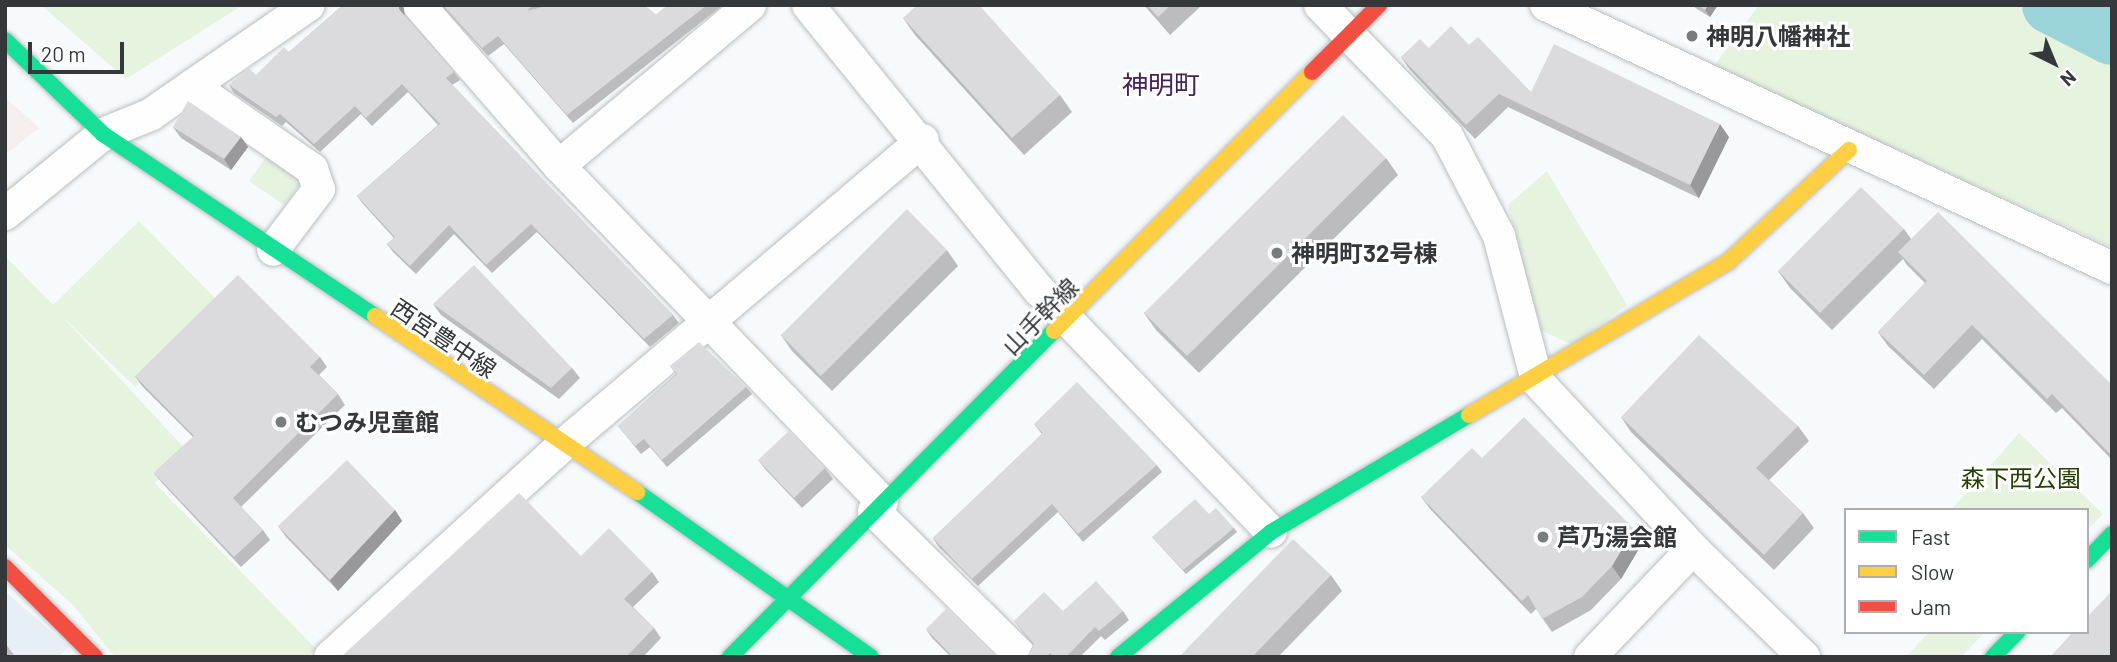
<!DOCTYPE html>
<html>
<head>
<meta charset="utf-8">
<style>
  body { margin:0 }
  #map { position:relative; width:2117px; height:662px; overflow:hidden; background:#f7fafc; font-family:Barlow,"Noto Sans JP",sans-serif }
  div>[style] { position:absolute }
  .commercial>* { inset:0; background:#f5eeee }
  .built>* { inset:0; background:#e8eef5 }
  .green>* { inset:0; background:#e5f3df }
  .river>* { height:58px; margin:-29px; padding:0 29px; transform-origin:29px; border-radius:29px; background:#9ad4da }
  .roads { filter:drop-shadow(0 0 2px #babec0) drop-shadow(0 0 2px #babec0) }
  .street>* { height:32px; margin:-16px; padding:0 16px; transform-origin:16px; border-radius:16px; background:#fefeff }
  .fast>* { height:16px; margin:-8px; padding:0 8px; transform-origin:8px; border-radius:8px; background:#16e098 }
  .slow>* { height:16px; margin:-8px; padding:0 8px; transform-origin:8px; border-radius:8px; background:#ffcf43 }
  .jam>* { height:16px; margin:-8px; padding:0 8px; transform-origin:8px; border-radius:8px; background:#f24e42 }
  .wall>* { inset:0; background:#bcbbbe }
  .shaded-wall>* { inset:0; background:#99999b }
  .building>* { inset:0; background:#dbdadd }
  .dots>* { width:19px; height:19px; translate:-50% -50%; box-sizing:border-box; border:4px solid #fff; border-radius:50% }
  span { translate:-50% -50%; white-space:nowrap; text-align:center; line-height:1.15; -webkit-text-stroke:6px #fff; paint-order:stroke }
  .poi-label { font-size:24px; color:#34383b; font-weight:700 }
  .left { translate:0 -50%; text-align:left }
  .street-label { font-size:24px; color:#34383b }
  .park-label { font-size:24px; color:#253f03 }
  .neighbourhood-label { font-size:26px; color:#442158 }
  .frame { position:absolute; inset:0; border:7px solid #34383b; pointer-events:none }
  .legend { position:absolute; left:1844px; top:508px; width:245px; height:126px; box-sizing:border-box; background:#fff; border:2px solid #aeafb1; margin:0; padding:9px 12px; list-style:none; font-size:21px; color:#34383b }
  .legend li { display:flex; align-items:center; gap:14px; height:35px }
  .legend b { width:35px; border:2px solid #aeafb1 }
  .north { position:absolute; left:2019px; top:28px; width:70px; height:70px; -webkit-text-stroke:5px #fff; paint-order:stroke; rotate:137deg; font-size:19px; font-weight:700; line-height:28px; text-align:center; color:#34383b }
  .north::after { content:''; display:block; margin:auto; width:24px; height:32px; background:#34383b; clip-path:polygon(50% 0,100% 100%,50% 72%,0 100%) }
  .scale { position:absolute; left:28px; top:42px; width:96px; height:32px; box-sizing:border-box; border:4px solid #34383b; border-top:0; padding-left:9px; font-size:21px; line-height:24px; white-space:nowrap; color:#34383b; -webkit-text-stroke:5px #fff; paint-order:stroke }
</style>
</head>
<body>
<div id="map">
  <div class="commercial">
    <i style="clip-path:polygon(5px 97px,39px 128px,5px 155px)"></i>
  </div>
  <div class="built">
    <i style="clip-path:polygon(5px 591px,69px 647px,59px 657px,5px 657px)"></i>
  </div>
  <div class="green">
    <i style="clip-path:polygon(41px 5px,243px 5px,126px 79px)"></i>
    <i style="clip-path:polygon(1759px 5px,2017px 5px,2112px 51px,2112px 247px,1713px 67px)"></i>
    <i style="clip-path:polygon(266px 157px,301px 182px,284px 205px,249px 181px)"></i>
    <i style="clip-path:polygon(1547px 171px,1627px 305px,1573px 345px,1538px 329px,1508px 205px)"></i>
    <i style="clip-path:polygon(139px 221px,220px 303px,135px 387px,60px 314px,188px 452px,155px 483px,316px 649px,307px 657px,115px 657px,72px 604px,5px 545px,5px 256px,53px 305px)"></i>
    <i style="clip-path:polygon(2019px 433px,2103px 514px,2087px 530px,2087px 510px,1951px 510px)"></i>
    <i style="clip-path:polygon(1929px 632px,1985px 632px,1961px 657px,1906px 657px)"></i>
  </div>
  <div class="river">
    <i style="left:2051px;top:5px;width:68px;rotate:26.9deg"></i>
  </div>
  <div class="roads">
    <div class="street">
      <i style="left:419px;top:5px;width:213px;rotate:49deg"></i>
      <i style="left:559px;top:166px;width:466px;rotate:46.1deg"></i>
      <i style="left:808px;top:5px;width:367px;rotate:51deg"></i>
      <i style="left:1039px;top:290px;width:335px;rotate:46.2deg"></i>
      <i style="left:1320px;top:5px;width:182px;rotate:45.9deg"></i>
      <i style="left:1447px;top:136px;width:113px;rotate:62.5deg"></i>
      <i style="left:1499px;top:236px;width:150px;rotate:75.3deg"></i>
      <i style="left:1537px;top:381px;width:229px;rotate:47.1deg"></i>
      <i style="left:1693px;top:549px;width:155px;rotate:44.2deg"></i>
      <i style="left:1546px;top:5px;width:624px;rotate:24.92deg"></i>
      <i style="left:192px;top:86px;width:146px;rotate:34.7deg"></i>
      <i style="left:312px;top:169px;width:21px;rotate:71deg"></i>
      <i style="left:319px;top:189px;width:76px;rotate:127deg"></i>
      <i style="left:559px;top:166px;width:250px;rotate:-40.1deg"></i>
      <i style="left:5px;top:214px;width:127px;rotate:-39.2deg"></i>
      <i style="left:103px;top:134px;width:51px;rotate:-22deg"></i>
      <i style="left:150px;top:115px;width:193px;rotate:-34.7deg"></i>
      <i style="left:874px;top:511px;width:208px;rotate:44.6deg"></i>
      <i style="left:330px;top:657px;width:314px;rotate:-42.3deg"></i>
      <i style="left:562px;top:446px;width:473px;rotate:-40.3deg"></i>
      <i style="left:1590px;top:657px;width:149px;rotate:-46.4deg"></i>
    </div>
    <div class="fast">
      <i style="left:5px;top:40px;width:136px;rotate:43.8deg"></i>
      <i style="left:103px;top:134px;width:327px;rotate:33.8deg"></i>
      <i style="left:637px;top:492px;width:286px;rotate:35.2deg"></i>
      <i style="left:2087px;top:560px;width:36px;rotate:-46deg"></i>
      <i style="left:730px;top:657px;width:460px;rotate:-45.2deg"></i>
      <i style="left:1118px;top:657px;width:198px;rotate:-39.2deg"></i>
      <i style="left:1271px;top:532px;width:230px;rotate:-30.6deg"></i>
      <i style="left:1993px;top:657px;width:35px;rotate:-46deg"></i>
    </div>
    <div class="slow">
      <i style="left:375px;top:316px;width:316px;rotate:33.9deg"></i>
      <i style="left:1054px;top:331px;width:366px;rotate:-45.1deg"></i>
      <i style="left:1469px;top:415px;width:301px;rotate:-30.6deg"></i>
      <i style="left:1728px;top:262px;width:165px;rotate:-42.8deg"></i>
    </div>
    <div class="jam">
      <i style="left:1312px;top:72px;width:95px;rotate:-45deg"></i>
      <i style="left:5px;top:567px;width:127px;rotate:45deg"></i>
    </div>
  </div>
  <div class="wall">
    <i style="clip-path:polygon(343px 5px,403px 5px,405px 15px,454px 72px,460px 80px,452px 85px,673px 315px,679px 323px,650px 347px,537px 232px,492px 273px,454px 234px,416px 274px,393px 252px,387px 244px,394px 238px,363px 204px,357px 196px,438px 125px,408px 92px,372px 126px,361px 114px,320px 152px,286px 122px,282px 126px,234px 93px,229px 85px,256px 75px,289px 52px)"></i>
    <i style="clip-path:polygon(441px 5px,644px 5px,656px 15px,668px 5px,723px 5px,573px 123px,504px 44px,488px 56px)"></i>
    <i style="clip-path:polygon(1144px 5px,1202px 5px,1170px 35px)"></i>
    <i style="clip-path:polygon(1691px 5px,1718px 5px,1710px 17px)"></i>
    <i style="clip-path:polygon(903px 18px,1060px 95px,1072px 112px,1024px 155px,915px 35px)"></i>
    <i style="clip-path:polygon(1469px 45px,1531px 92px,1729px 137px,1699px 198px,1508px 107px,1475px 139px,1410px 70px,1401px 57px,1429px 48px)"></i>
    <i style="clip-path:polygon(173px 127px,241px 137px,248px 147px,231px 170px,181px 138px)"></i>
    <i style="clip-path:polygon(1386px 158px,1398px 175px,1199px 373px,1156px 330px,1144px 313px)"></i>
    <i style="clip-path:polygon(1904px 229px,1911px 239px,2112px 385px,2112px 460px,2062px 408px,2056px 413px,1982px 339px,1934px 389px,1888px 346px,1878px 332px,1925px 283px,1907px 265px,1903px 259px,1832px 330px,1790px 288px,1778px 271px)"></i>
    <i style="clip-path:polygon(947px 250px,958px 266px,832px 391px,792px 351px,781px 335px)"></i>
    <i style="clip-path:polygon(433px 304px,572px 368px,580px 378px,559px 399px,441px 315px)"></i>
    <i style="clip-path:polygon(320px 357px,327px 367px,319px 375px,338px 394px,345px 405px,241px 507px,263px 530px,270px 540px,241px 567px,162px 483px,154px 473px,193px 437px,142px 386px,135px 376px)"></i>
    <i style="clip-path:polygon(670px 366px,746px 387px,752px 394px,667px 467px,650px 447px,641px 454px,618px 426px,676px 374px)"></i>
    <i style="clip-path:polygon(1621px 417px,1798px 426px,1809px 441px,1769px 480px,1803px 513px,1814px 528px,1774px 570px,1631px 432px)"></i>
    <i style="clip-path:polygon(1034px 424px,1157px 465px,1162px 472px,1083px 542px,1058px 512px,978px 586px,938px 546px,933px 538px,1042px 434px)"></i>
    <i style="clip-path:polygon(1482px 458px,1643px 542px,1621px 579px,1591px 610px,1552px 632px,1536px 609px,1531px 614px,1431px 510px,1421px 497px)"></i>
    <i style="clip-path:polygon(758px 460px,825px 468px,833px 479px,802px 508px,766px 470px)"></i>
    <i style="clip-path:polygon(395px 510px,402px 521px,338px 591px,286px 537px,278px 526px)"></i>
    <i style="clip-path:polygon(1209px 514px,1234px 528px,1237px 532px,1186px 574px,1152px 537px)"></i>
    <i style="clip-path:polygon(652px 572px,659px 582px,633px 607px,654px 628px,661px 638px,643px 657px,341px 657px)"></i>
    <i style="clip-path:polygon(1331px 575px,1342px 591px,1278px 657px,1179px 657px)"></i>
    <i style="clip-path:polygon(1063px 611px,1123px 611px,1129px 620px,1105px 640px,1101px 636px,1080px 657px,1027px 657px,1033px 645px,1014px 621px)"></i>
    <i style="clip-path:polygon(926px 629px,998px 657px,951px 657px,932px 638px)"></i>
    <i style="clip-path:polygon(5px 643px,14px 655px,11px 657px,5px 657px)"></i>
  </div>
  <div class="shaded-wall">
    <i style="clip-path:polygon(399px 5px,403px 5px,405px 17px,399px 9px)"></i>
    <i style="clip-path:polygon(1708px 5px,1718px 5px,1710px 17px,1705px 10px)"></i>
    <i style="clip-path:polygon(1720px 124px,1729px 137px,1699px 198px,1690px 185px)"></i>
    <i style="clip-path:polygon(241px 137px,248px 147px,231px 170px,224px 159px)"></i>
    <i style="clip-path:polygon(395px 510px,402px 521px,338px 591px,330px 580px)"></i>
    <i style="clip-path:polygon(1634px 529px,1643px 542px,1621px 579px,1612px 566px)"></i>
  </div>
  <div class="building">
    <i style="clip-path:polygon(343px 5px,399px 5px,399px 9px,454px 72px,446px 78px,673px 315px,644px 339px,531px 224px,486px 265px,449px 225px,410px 266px,387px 244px,395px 237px,357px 196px,440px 124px,402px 84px,366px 118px,355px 106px,314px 144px,280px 114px,276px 117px,229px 85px,248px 67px,256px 75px,284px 47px,289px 52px)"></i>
    <i style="clip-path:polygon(443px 5px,533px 5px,527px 11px,549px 5px,644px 5px,656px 15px,668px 5px,707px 5px,567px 115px,498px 36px,482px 48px)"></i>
    <i style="clip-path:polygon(917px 5px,979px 5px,1060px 95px,1012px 138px,903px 18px)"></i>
    <i style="clip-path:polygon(1147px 5px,1171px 5px,1158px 17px)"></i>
    <i style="clip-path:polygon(1698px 5px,1708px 5px,1705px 10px)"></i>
    <i style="clip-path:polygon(1451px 26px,1469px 45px,1478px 37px,1531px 92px,1554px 44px,1720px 124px,1690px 185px,1499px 94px,1466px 125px,1401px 57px,1420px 39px,1429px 48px)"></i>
    <i style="clip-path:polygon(188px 101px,241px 137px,224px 159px,173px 127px)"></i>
    <i style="clip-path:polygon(1343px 115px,1386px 158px,1187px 356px,1144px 313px)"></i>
    <i style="clip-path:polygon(1861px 187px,1904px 229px,1820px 313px,1778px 271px)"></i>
    <i style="clip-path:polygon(907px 209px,947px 250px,821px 376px,781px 335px)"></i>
    <i style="clip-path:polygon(1938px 212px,2112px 385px,2112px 454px,2111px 455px,2052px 394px,2047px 399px,1972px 325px,1924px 375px,1878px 332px,1927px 281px,1898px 252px)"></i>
    <i style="clip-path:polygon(474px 265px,572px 368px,551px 388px,433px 304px)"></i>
    <i style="clip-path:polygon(238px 275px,320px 357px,310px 367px,338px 394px,233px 498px,263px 530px,234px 557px,154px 473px,194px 436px,135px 376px)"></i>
    <i style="clip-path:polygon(1699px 335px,1798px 426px,1756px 468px,1803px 513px,1764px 555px,1621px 417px)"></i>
    <i style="clip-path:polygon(699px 342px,746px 387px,662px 460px,644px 439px,635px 446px,618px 426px,677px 374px,670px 366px)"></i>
    <i style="clip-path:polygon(1077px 382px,1157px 465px,1078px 534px,1052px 504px,972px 579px,933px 538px,1043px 433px,1034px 424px)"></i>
    <i style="clip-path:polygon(1524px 417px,1634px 529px,1612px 566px,1582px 597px,1542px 619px,1528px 595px,1522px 601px,1421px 497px,1472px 448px,1482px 458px)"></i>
    <i style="clip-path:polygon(790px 430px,825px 468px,794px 498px,758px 460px)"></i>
    <i style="clip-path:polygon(347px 460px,395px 510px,330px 580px,278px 526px)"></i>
    <i style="clip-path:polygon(519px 493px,581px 556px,609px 528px,652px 572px,624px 599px,654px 628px,626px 657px,341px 657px)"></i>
    <i style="clip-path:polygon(1195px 499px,1209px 514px,1216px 508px,1234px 528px,1183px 570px,1152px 537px)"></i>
    <i style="clip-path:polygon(1293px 539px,1331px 575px,1252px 657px,1179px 657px)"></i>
    <i style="clip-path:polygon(1096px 581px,1123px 611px,1099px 631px,1095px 627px,1066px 657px,1055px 657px,1050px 653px,1046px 657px,1027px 657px,1034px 644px,1014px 621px,1044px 592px,1063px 611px)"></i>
    <i style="clip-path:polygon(2112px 591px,2112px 657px,2050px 657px,2073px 632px,2087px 632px,2087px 617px)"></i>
    <i style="clip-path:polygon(948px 607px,998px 657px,953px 657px,926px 629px)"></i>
  </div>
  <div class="dots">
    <i style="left:1692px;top:36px;background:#787c7f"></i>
    <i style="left:1277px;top:253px;background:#787c7f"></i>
    <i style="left:281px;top:422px;background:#787c7f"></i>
    <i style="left:1543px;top:537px;background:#787c7f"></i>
  </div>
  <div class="poi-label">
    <span class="left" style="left:1706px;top:36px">神明八幡神社</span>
    <span class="left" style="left:1291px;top:253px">神明町32号棟</span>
    <span class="left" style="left:295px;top:422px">むつみ児童館</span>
    <span class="left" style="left:1557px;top:537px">芦乃湯会館</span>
  </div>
  <div class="street-label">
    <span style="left:1040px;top:316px;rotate:-45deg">山手幹線</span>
    <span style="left:444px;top:338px;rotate:34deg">西宮豊中線</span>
  </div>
  <div class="park-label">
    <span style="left:2021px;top:478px">森下西公園</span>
  </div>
  <div class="neighbourhood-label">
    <span style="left:1161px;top:84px">神明町</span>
  </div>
  <div class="frame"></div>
  <ul class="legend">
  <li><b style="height:9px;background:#16e098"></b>Fast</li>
  <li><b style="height:9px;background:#ffcf43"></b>Slow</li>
  <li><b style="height:9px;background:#f24e42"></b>Jam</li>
  </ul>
  <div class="north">N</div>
  <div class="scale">20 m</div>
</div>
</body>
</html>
